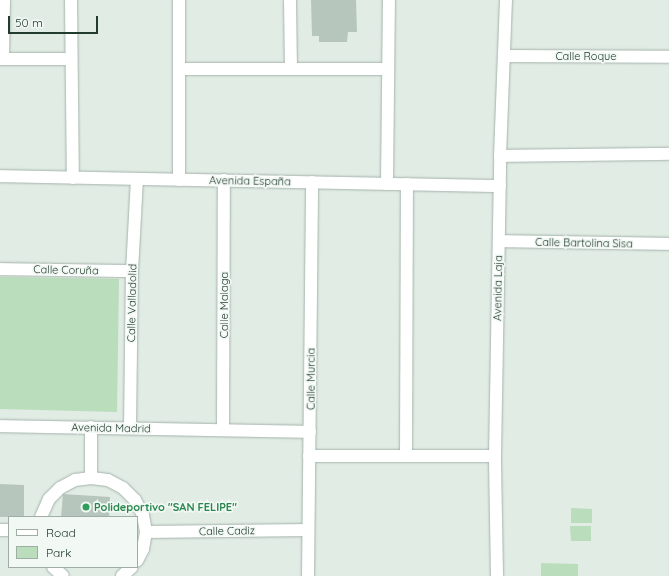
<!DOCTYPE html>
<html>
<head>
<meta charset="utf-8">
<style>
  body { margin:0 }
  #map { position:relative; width:669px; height:576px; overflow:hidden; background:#e1ece5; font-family:Quicksand,sans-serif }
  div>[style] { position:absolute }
  .green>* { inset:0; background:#baddbc }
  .building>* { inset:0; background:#b7c6bd }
  .roads { filter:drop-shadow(0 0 1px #a4b4ab) drop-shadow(0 0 1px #a4b4ab) }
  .street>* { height:12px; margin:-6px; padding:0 6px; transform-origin:6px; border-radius:6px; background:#fff }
  .secondary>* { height:12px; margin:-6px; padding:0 6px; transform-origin:6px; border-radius:6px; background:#fff }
  .dots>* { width:11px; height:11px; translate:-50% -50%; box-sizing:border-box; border:2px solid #f2f8f3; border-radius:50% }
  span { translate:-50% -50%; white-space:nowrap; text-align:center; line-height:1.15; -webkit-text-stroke:3.5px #f2f8f3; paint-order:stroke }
  .street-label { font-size:11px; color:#223c2f }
  .leisure-label { font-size:11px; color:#27864d; font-weight:700 }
  .left { translate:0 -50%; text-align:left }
  .legend { position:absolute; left:8px; top:516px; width:130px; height:52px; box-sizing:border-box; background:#f2f8f3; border:1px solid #9fada5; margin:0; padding:5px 7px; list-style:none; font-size:12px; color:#223c2f }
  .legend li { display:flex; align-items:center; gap:8px; height:20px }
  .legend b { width:20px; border:1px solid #9fada5 }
  .scale { position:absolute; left:8px; top:16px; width:90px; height:18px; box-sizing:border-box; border:2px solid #223c2f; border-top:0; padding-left:5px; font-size:12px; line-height:14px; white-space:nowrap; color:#223c2f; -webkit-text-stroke:3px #f2f8f3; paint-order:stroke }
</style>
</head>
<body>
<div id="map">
  <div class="green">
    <i style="clip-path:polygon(0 277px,119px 279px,117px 412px,0 409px)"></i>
    <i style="clip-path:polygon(571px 508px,592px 509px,592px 523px,571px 523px)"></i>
    <i style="clip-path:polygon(570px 526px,591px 526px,591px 541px,571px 541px)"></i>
    <i style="clip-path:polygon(541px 563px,578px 564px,578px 576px,541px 576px)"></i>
  </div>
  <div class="building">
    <i style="clip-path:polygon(311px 0,356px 0,357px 32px,348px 32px,347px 42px,319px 42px,319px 36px,312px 36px)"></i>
    <i style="clip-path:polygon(0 484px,24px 485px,24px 517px,0 517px)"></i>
    <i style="clip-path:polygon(63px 494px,110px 497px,109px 517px,61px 517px)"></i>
  </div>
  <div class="roads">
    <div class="street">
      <i style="left:71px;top:0;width:178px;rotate:89.4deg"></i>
      <i style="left:179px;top:0;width:180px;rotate:90deg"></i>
      <i style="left:290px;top:0;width:69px;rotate:89.2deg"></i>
      <i style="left:504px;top:56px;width:165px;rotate:0.3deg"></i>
      <i style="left:0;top:59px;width:71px"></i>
      <i style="left:3px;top:59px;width:59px;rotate:-89deg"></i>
      <i style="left:179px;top:69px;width:209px"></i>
      <i style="left:500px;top:156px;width:169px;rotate:-0.7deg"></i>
      <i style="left:0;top:176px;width:500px;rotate:1.15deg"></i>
      <i style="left:387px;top:184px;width:184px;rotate:-89.4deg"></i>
      <i style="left:499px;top:241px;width:170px;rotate:1deg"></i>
      <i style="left:0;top:269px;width:132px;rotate:0.9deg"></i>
      <i style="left:0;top:426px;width:310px;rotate:1.1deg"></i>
      <i style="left:91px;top:427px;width:51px;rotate:90deg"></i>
      <i style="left:130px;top:428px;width:157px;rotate:-89.3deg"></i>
      <i style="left:132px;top:271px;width:92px;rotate:-86.9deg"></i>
      <i style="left:223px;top:429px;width:249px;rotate:-89.8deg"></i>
      <i style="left:309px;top:456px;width:186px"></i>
      <i style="left:406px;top:456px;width:272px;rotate:-89.8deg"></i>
      <i style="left:41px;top:517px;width:20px;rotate:-66deg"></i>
      <i style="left:49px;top:499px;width:16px;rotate:-45deg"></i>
      <i style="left:60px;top:488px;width:17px;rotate:-28deg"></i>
      <i style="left:75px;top:480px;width:16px;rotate:-7deg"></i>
      <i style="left:91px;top:478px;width:17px;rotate:7deg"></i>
      <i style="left:108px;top:480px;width:17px;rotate:28deg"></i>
      <i style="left:123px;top:488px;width:17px;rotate:45deg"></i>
      <i style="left:135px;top:500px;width:17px;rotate:62deg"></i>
      <i style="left:143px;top:515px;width:17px;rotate:80deg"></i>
      <i style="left:146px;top:532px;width:17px;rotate:100deg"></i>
      <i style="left:143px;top:549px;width:13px;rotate:117deg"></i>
      <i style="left:0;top:530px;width:9px"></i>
      <i style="left:146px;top:532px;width:161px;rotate:-0.7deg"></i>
      <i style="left:53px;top:567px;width:13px;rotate:42deg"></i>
      <i style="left:122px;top:576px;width:13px;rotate:-42deg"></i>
      <i style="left:308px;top:576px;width:394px;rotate:-89.4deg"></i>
    </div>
    <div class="secondary">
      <i style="left:497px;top:576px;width:120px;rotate:-91deg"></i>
      <i style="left:495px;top:456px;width:300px;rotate:-89deg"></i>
      <i style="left:500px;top:156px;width:156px;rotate:-87.8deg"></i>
    </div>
  </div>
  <div class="dots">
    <i style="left:86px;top:507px;background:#2e9e5b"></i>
  </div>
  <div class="street-label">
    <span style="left:586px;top:56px">Calle Roque</span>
    <span style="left:250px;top:181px;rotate:1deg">Avenida España</span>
    <span style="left:584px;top:243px;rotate:1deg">Calle Bartolina Sisa</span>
    <span style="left:66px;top:270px;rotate:1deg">Calle Coruña</span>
    <span style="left:498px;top:288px;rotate:-89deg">Avenida Laja</span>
    <span style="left:132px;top:303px;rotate:-89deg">Calle Valladolid</span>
    <span style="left:224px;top:305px;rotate:-90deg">Calle Malaga</span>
    <span style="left:311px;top:379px;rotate:-90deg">Calle Murcia</span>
    <span style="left:111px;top:428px;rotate:1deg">Avenida Madrid</span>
    <span style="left:227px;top:531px;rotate:-1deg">Calle Cadiz</span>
  </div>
  <div class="leisure-label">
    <span class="left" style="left:94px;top:507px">Polideportivo "SAN FELIPE"</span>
  </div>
  <ul class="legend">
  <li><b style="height:5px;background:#fff"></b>Road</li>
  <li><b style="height:11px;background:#baddbc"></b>Park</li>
  </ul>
  <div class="scale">50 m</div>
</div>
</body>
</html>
